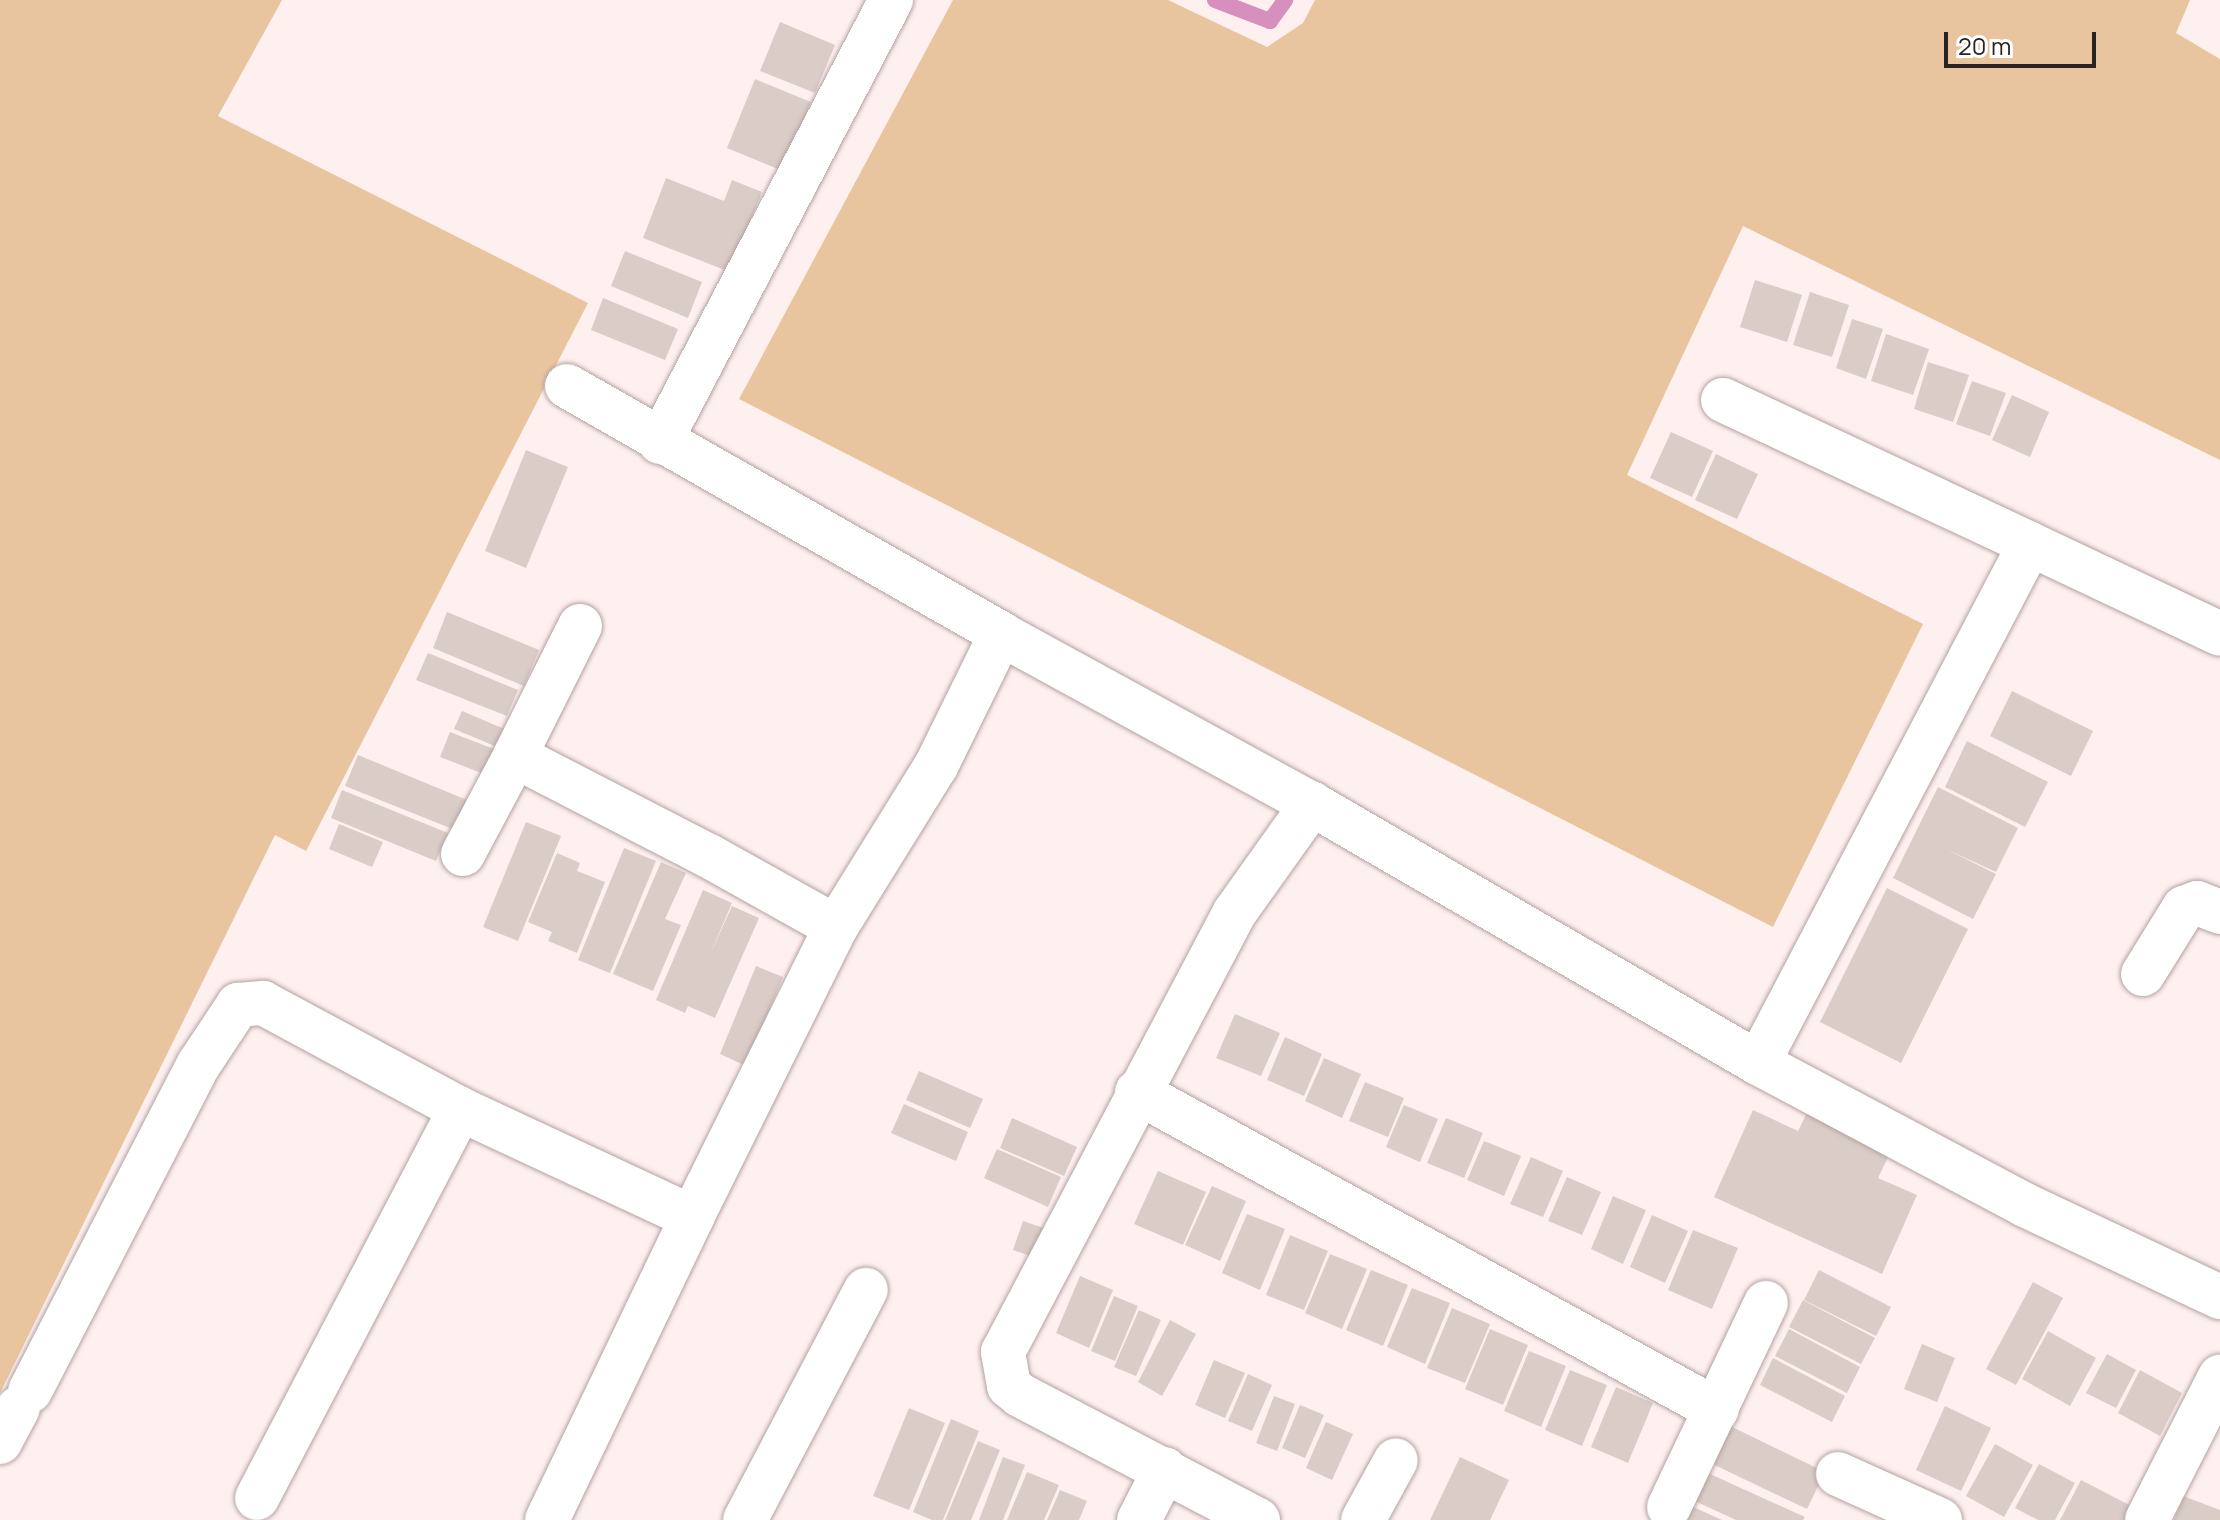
<!DOCTYPE html>
<html>
<head>
<meta charset="utf-8">
<style>
  body { margin:0 }
  #map { position:relative; width:2220px; height:1520px; overflow:hidden; background:#fef0ef; font-family:Manrope,sans-serif }
  div>[style] { position:absolute }
  .green>* { inset:0; background:#e9c59f }
  .stream>* { height:16px; margin:-8px; padding:0 8px; transform-origin:8px; border-radius:8px; background:#d78fbd }
  .building>* { inset:0; background:#daccc6 }
  .roads { filter:drop-shadow(0 0 2px #b2a2a1) drop-shadow(0 0 2px #b2a2a1) }
  .street>* { height:44px; margin:-22px; padding:0 22px; transform-origin:22px; border-radius:22px; background:#fff }
  span { translate:-50% -50%; white-space:nowrap; text-align:center; line-height:1.15; -webkit-text-stroke:6px #fff; paint-order:stroke }
  .scale { position:absolute; left:1944px; top:32px; width:152px; height:36px; box-sizing:border-box; border:4px solid #292322; border-top:0; padding-left:10px; font-size:24px; line-height:28px; white-space:nowrap; color:#292322; -webkit-text-stroke:6px #fff; paint-order:stroke }
</style>
</head>
<body>
<div id="map">
  <div class="green">
    <i style="clip-path:polygon(0 0,282px 0,218px 116px,588px 303px,306px 851px,275px 835px,0 1393px)"></i>
    <i style="clip-path:polygon(953px 0,1168px 0,1267px 47px,1303px 23px,1315px 0,2190px 0,2176px 33px,2220px 59px,2220px 460px,1743px 226px,1627px 475px,1923px 624px,1773px 927px,739px 399px)"></i>
  </div>
  <div class="stream">
    <i style="left:1215px;top:0;width:59px;rotate:20.9deg"></i>
    <i style="left:1270px;top:21px;width:26px;rotate:-54deg"></i>
  </div>
  <div class="building">
    <i style="clip-path:polygon(780px 22px,835px 45px,815px 93px,760px 71px)"></i>
    <i style="clip-path:polygon(755px 79px,811px 102px,783px 171px,727px 148px)"></i>
    <i style="clip-path:polygon(666px 178px,724px 201px,732px 180px,762px 192px,730px 272px,643px 238px)"></i>
    <i style="clip-path:polygon(625px 251px,702px 282px,688px 318px,611px 286px)"></i>
    <i style="clip-path:polygon(1755px 280px,1802px 295px,1787px 342px,1740px 327px)"></i>
    <i style="clip-path:polygon(1810px 292px,1849px 305px,1832px 357px,1793px 345px)"></i>
    <i style="clip-path:polygon(603px 298px,678px 329px,665px 360px,591px 330px)"></i>
    <i style="clip-path:polygon(1852px 319px,1883px 329px,1866px 379px,1836px 368px)"></i>
    <i style="clip-path:polygon(1886px 334px,1929px 349px,1913px 395px,1871px 381px)"></i>
    <i style="clip-path:polygon(1928px 362px,1969px 375px,1953px 422px,1914px 409px)"></i>
    <i style="clip-path:polygon(1972px 381px,2006px 393px,1990px 436px,1956px 424px)"></i>
    <i style="clip-path:polygon(2012px 395px,2049px 412px,2030px 457px,1992px 440px)"></i>
    <i style="clip-path:polygon(1671px 432px,1713px 451px,1692px 497px,1650px 478px)"></i>
    <i style="clip-path:polygon(526px 450px,568px 467px,526px 568px,485px 551px)"></i>
    <i style="clip-path:polygon(1716px 454px,1758px 474px,1737px 519px,1695px 500px)"></i>
    <i style="clip-path:polygon(447px 612px,539px 650px,524px 686px,433px 648px)"></i>
    <i style="clip-path:polygon(428px 653px,518px 690px,507px 716px,416px 680px)"></i>
    <i style="clip-path:polygon(2012px 691px,2093px 731px,2071px 776px,1990px 736px)"></i>
    <i style="clip-path:polygon(462px 711px,509px 731px,502px 749px,454px 729px)"></i>
    <i style="clip-path:polygon(450px 732px,499px 751px,489px 776px,440px 757px)"></i>
    <i style="clip-path:polygon(1967px 741px,2048px 782px,2025px 827px,1945px 787px)"></i>
    <i style="clip-path:polygon(358px 755px,467px 800px,455px 830px,345px 786px)"></i>
    <i style="clip-path:polygon(1938px 787px,2018px 828px,1996px 872px,1946px 849px,1996px 874px,1973px 919px,1893px 878px)"></i>
    <i style="clip-path:polygon(342px 790px,448px 833px,436px 861px,331px 818px)"></i>
    <i style="clip-path:polygon(526px 822px,561px 836px,518px 941px,483px 927px)"></i>
    <i style="clip-path:polygon(339px 824px,383px 842px,372px 867px,329px 849px)"></i>
    <i style="clip-path:polygon(624px 848px,656px 861px,610px 973px,578px 960px)"></i>
    <i style="clip-path:polygon(557px 853px,580px 863px,577px 871px,605px 882px,577px 953px,548px 941px,552px 932px,528px 922px)"></i>
    <i style="clip-path:polygon(661px 862px,686px 873px,665px 919px,681px 925px,653px 991px,613px 974px)"></i>
    <i style="clip-path:polygon(1887px 888px,1968px 929px,1901px 1063px,1820px 1022px)"></i>
    <i style="clip-path:polygon(703px 890px,732px 903px,709px 957px,732px 906px,759px 918px,715px 1018px,688px 1006px,685px 1013px,656px 1000px)"></i>
    <i style="clip-path:polygon(756px 966px,783px 977px,746px 1066px,720px 1054px)"></i>
    <i style="clip-path:polygon(1235px 1014px,1280px 1033px,1261px 1076px,1216px 1058px)"></i>
    <i style="clip-path:polygon(1285px 1037px,1322px 1054px,1304px 1096px,1267px 1080px)"></i>
    <i style="clip-path:polygon(1324px 1058px,1361px 1074px,1342px 1118px,1305px 1101px)"></i>
    <i style="clip-path:polygon(919px 1071px,983px 1099px,970px 1128px,906px 1100px)"></i>
    <i style="clip-path:polygon(1365px 1082px,1404px 1098px,1388px 1137px,1349px 1121px)"></i>
    <i style="clip-path:polygon(904px 1104px,968px 1132px,956px 1161px,891px 1133px)"></i>
    <i style="clip-path:polygon(1404px 1105px,1438px 1119px,1420px 1162px,1386px 1147px)"></i>
    <i style="clip-path:polygon(1753px 1110px,1798px 1131px,1808px 1111px,1892px 1149px,1878px 1178px,1917px 1195px,1882px 1274px,1714px 1197px)"></i>
    <i style="clip-path:polygon(1012px 1118px,1077px 1147px,1064px 1176px,1000px 1148px)"></i>
    <i style="clip-path:polygon(1446px 1118px,1483px 1133px,1464px 1178px,1427px 1163px)"></i>
    <i style="clip-path:polygon(1484px 1141px,1521px 1156px,1504px 1196px,1467px 1180px)"></i>
    <i style="clip-path:polygon(997px 1149px,1061px 1177px,1048px 1207px,984px 1178px)"></i>
    <i style="clip-path:polygon(1531px 1157px,1563px 1171px,1543px 1217px,1510px 1204px)"></i>
    <i style="clip-path:polygon(1158px 1171px,1206px 1192px,1183px 1245px,1134px 1224px)"></i>
    <i style="clip-path:polygon(1567px 1177px,1601px 1192px,1582px 1235px,1548px 1221px)"></i>
    <i style="clip-path:polygon(1212px 1186px,1246px 1201px,1220px 1261px,1185px 1245px)"></i>
    <i style="clip-path:polygon(1613px 1196px,1646px 1210px,1623px 1264px,1591px 1249px)"></i>
    <i style="clip-path:polygon(1247px 1214px,1285px 1229px,1260px 1290px,1222px 1273px)"></i>
    <i style="clip-path:polygon(1652px 1215px,1688px 1231px,1665px 1283px,1630px 1267px)"></i>
    <i style="clip-path:polygon(1023px 1221px,1055px 1232px,1045px 1261px,1013px 1250px)"></i>
    <i style="clip-path:polygon(1693px 1230px,1738px 1248px,1712px 1309px,1668px 1290px)"></i>
    <i style="clip-path:polygon(1290px 1235px,1328px 1251px,1304px 1310px,1266px 1295px)"></i>
    <i style="clip-path:polygon(1330px 1254px,1367px 1269px,1342px 1329px,1305px 1313px)"></i>
    <i style="clip-path:polygon(1371px 1270px,1408px 1285px,1383px 1346px,1346px 1330px)"></i>
    <i style="clip-path:polygon(1819px 1270px,1891px 1307px,1876px 1336px,1804px 1300px)"></i>
    <i style="clip-path:polygon(1080px 1276px,1113px 1290px,1089px 1348px,1056px 1333px)"></i>
    <i style="clip-path:polygon(2033px 1282px,2063px 1298px,2016px 1385px,1986px 1369px)"></i>
    <i style="clip-path:polygon(1412px 1288px,1450px 1303px,1425px 1364px,1387px 1347px)"></i>
    <i style="clip-path:polygon(1114px 1296px,1138px 1306px,1115px 1361px,1091px 1351px)"></i>
    <i style="clip-path:polygon(1803px 1300px,1875px 1338px,1861px 1364px,1789px 1327px)"></i>
    <i style="clip-path:polygon(1452px 1308px,1490px 1324px,1465px 1383px,1427px 1368px)"></i>
    <i style="clip-path:polygon(1139px 1310px,1161px 1320px,1136px 1376px,1114px 1367px)"></i>
    <i style="clip-path:polygon(1170px 1320px,1196px 1334px,1162px 1396px,1138px 1382px)"></i>
    <i style="clip-path:polygon(1490px 1329px,1528px 1345px,1503px 1405px,1465px 1389px)"></i>
    <i style="clip-path:polygon(1789px 1329px,1860px 1367px,1847px 1393px,1775px 1356px)"></i>
    <i style="clip-path:polygon(2048px 1331px,2096px 1358px,2070px 1406px,2022px 1379px)"></i>
    <i style="clip-path:polygon(1922px 1344px,1955px 1358px,1937px 1402px,1904px 1389px)"></i>
    <i style="clip-path:polygon(1529px 1351px,1566px 1366px,1541px 1427px,1504px 1411px)"></i>
    <i style="clip-path:polygon(2107px 1354px,2136px 1370px,2116px 1408px,2086px 1393px)"></i>
    <i style="clip-path:polygon(1773px 1358px,1845px 1396px,1832px 1422px,1760px 1385px)"></i>
    <i style="clip-path:polygon(1214px 1360px,1245px 1373px,1225px 1418px,1195px 1405px)"></i>
    <i style="clip-path:polygon(1570px 1370px,1607px 1385px,1582px 1446px,1545px 1430px)"></i>
    <i style="clip-path:polygon(2140px 1370px,2182px 1393px,2160px 1436px,2118px 1413px)"></i>
    <i style="clip-path:polygon(1248px 1374px,1272px 1385px,1252px 1431px,1228px 1421px)"></i>
    <i style="clip-path:polygon(1616px 1387px,1653px 1403px,1628px 1463px,1591px 1447px)"></i>
    <i style="clip-path:polygon(1274px 1396px,1295px 1404px,1277px 1451px,1256px 1443px)"></i>
    <i style="clip-path:polygon(1300px 1405px,1324px 1415px,1305px 1458px,1282px 1448px)"></i>
    <i style="clip-path:polygon(1945px 1406px,1991px 1428px,1961px 1491px,1916px 1470px)"></i>
    <i style="clip-path:polygon(909px 1408px,945px 1423px,909px 1510px,873px 1496px)"></i>
    <i style="clip-path:polygon(951px 1419px,979px 1431px,943px 1520px,932px 1520px,913px 1512px)"></i>
    <i style="clip-path:polygon(1326px 1422px,1353px 1434px,1332px 1480px,1306px 1468px)"></i>
    <i style="clip-path:polygon(1722px 1422px,1825px 1472px,1807px 1509px,1704px 1460px)"></i>
    <i style="clip-path:polygon(978px 1441px,1000px 1450px,971px 1520px,945px 1520px)"></i>
    <i style="clip-path:polygon(1995px 1444px,2033px 1465px,2004px 1517px,1966px 1496px)"></i>
    <i style="clip-path:polygon(1003px 1457px,1025px 1465px,1003px 1520px,979px 1520px)"></i>
    <i style="clip-path:polygon(1460px 1457px,1509px 1480px,1490px 1520px,1430px 1520px)"></i>
    <i style="clip-path:polygon(2039px 1464px,2075px 1483px,2055px 1520px,2038px 1520px,2015px 1508px)"></i>
    <i style="clip-path:polygon(1699px 1469px,1805px 1517px,1803px 1520px,1736px 1520px,1686px 1497px)"></i>
    <i style="clip-path:polygon(1027px 1472px,1059px 1485px,1044px 1520px,1007px 1520px)"></i>
    <i style="clip-path:polygon(2081px 1480px,2137px 1509px,2132px 1520px,2060px 1520px)"></i>
    <i style="clip-path:polygon(1060px 1490px,1087px 1501px,1079px 1520px,1047px 1520px)"></i>
    <i style="clip-path:polygon(2183px 1496px,2220px 1510px,2220px 1520px,2174px 1520px)"></i>
    <i style="clip-path:polygon(1682px 1502px,1722px 1520px,1674px 1520px)"></i>
  </div>
  <div class="roads">
    <div class="street">
      <i style="left:567px;top:386px;width:500px;rotate:29.7deg"></i>
      <i style="left:1001px;top:634px;width:354px;rotate:28.7deg"></i>
      <i style="left:1312px;top:804px;width:516px;rotate:30.14deg"></i>
      <i style="left:1758px;top:1063px;width:302px;rotate:28deg"></i>
      <i style="left:2025px;top:1205px;width:216px;rotate:25.3deg"></i>
      <i style="left:1723px;top:400px;width:339px;rotate:25.1deg"></i>
      <i style="left:660px;top:442px;width:499px;rotate:-62.4deg"></i>
      <i style="left:580px;top:626px;width:145px;rotate:116.6deg"></i>
      <i style="left:515px;top:756px;width:218px;rotate:27.3deg"></i>
      <i style="left:709px;top:856px;width:145px;rotate:29.2deg"></i>
      <i style="left:463px;top:854px;width:111px;rotate:-62deg"></i>
      <i style="left:2143px;top:974px;width:78px;rotate:-58.2deg"></i>
      <i style="left:2184px;top:908px;width:14px;rotate:-21deg"></i>
      <i style="left:2197px;top:903px;width:25px;rotate:21deg"></i>
      <i style="left:1758px;top:1063px;width:586px;rotate:-62.34deg"></i>
      <i style="left:2030px;top:544px;width:210px;rotate:25.3deg"></i>
      <i style="left:1137px;top:1092px;width:661px;rotate:28.73deg"></i>
      <i style="left:30px;top:1391px;width:368px;rotate:-62.7deg"></i>
      <i style="left:199px;top:1064px;width:71px;rotate:-56.5deg"></i>
      <i style="left:238px;top:1005px;width:25px;rotate:-5deg"></i>
      <i style="left:263px;top:1003px;width:224px;rotate:28.3deg"></i>
      <i style="left:460px;top:1109px;width:256px;rotate:25deg"></i>
      <i style="left:692px;top:1217px;width:324px;rotate:-63.6deg"></i>
      <i style="left:836px;top:927px;width:190px;rotate:-58.2deg"></i>
      <i style="left:936px;top:766px;width:147px;rotate:-63.8deg"></i>
      <i style="left:0;top:1442px;width:38px;rotate:-62deg"></i>
      <i style="left:1838px;top:1474px;width:112px;rotate:24.3deg"></i>
      <i style="left:257px;top:1498px;width:439px;rotate:-62.4deg"></i>
      <i style="left:1669px;top:1507px;width:226px;rotate:-64.6deg"></i>
      <i style="left:547px;top:1520px;width:336px;rotate:-64.4deg"></i>
      <i style="left:745px;top:1520px;width:260px;rotate:-62.3deg"></i>
      <i style="left:1139px;top:1520px;width:57px;rotate:-63deg"></i>
      <i style="left:1258px;top:1520px;width:269px;rotate:-152.3deg"></i>
      <i style="left:1020px;top:1395px;width:14px;rotate:-141deg"></i>
      <i style="left:1009px;top:1386px;width:35px;rotate:-100deg"></i>
      <i style="left:1003px;top:1352px;width:497px;rotate:-62.2deg"></i>
      <i style="left:1235px;top:912px;width:133px;rotate:-54.5deg"></i>
      <i style="left:1363px;top:1520px;width:68px;rotate:-61.2deg"></i>
      <i style="left:2147px;top:1520px;width:161px;rotate:-63deg"></i>
    </div>
  </div>
  <div class="scale">20 m</div>
</div>
</body>
</html>
